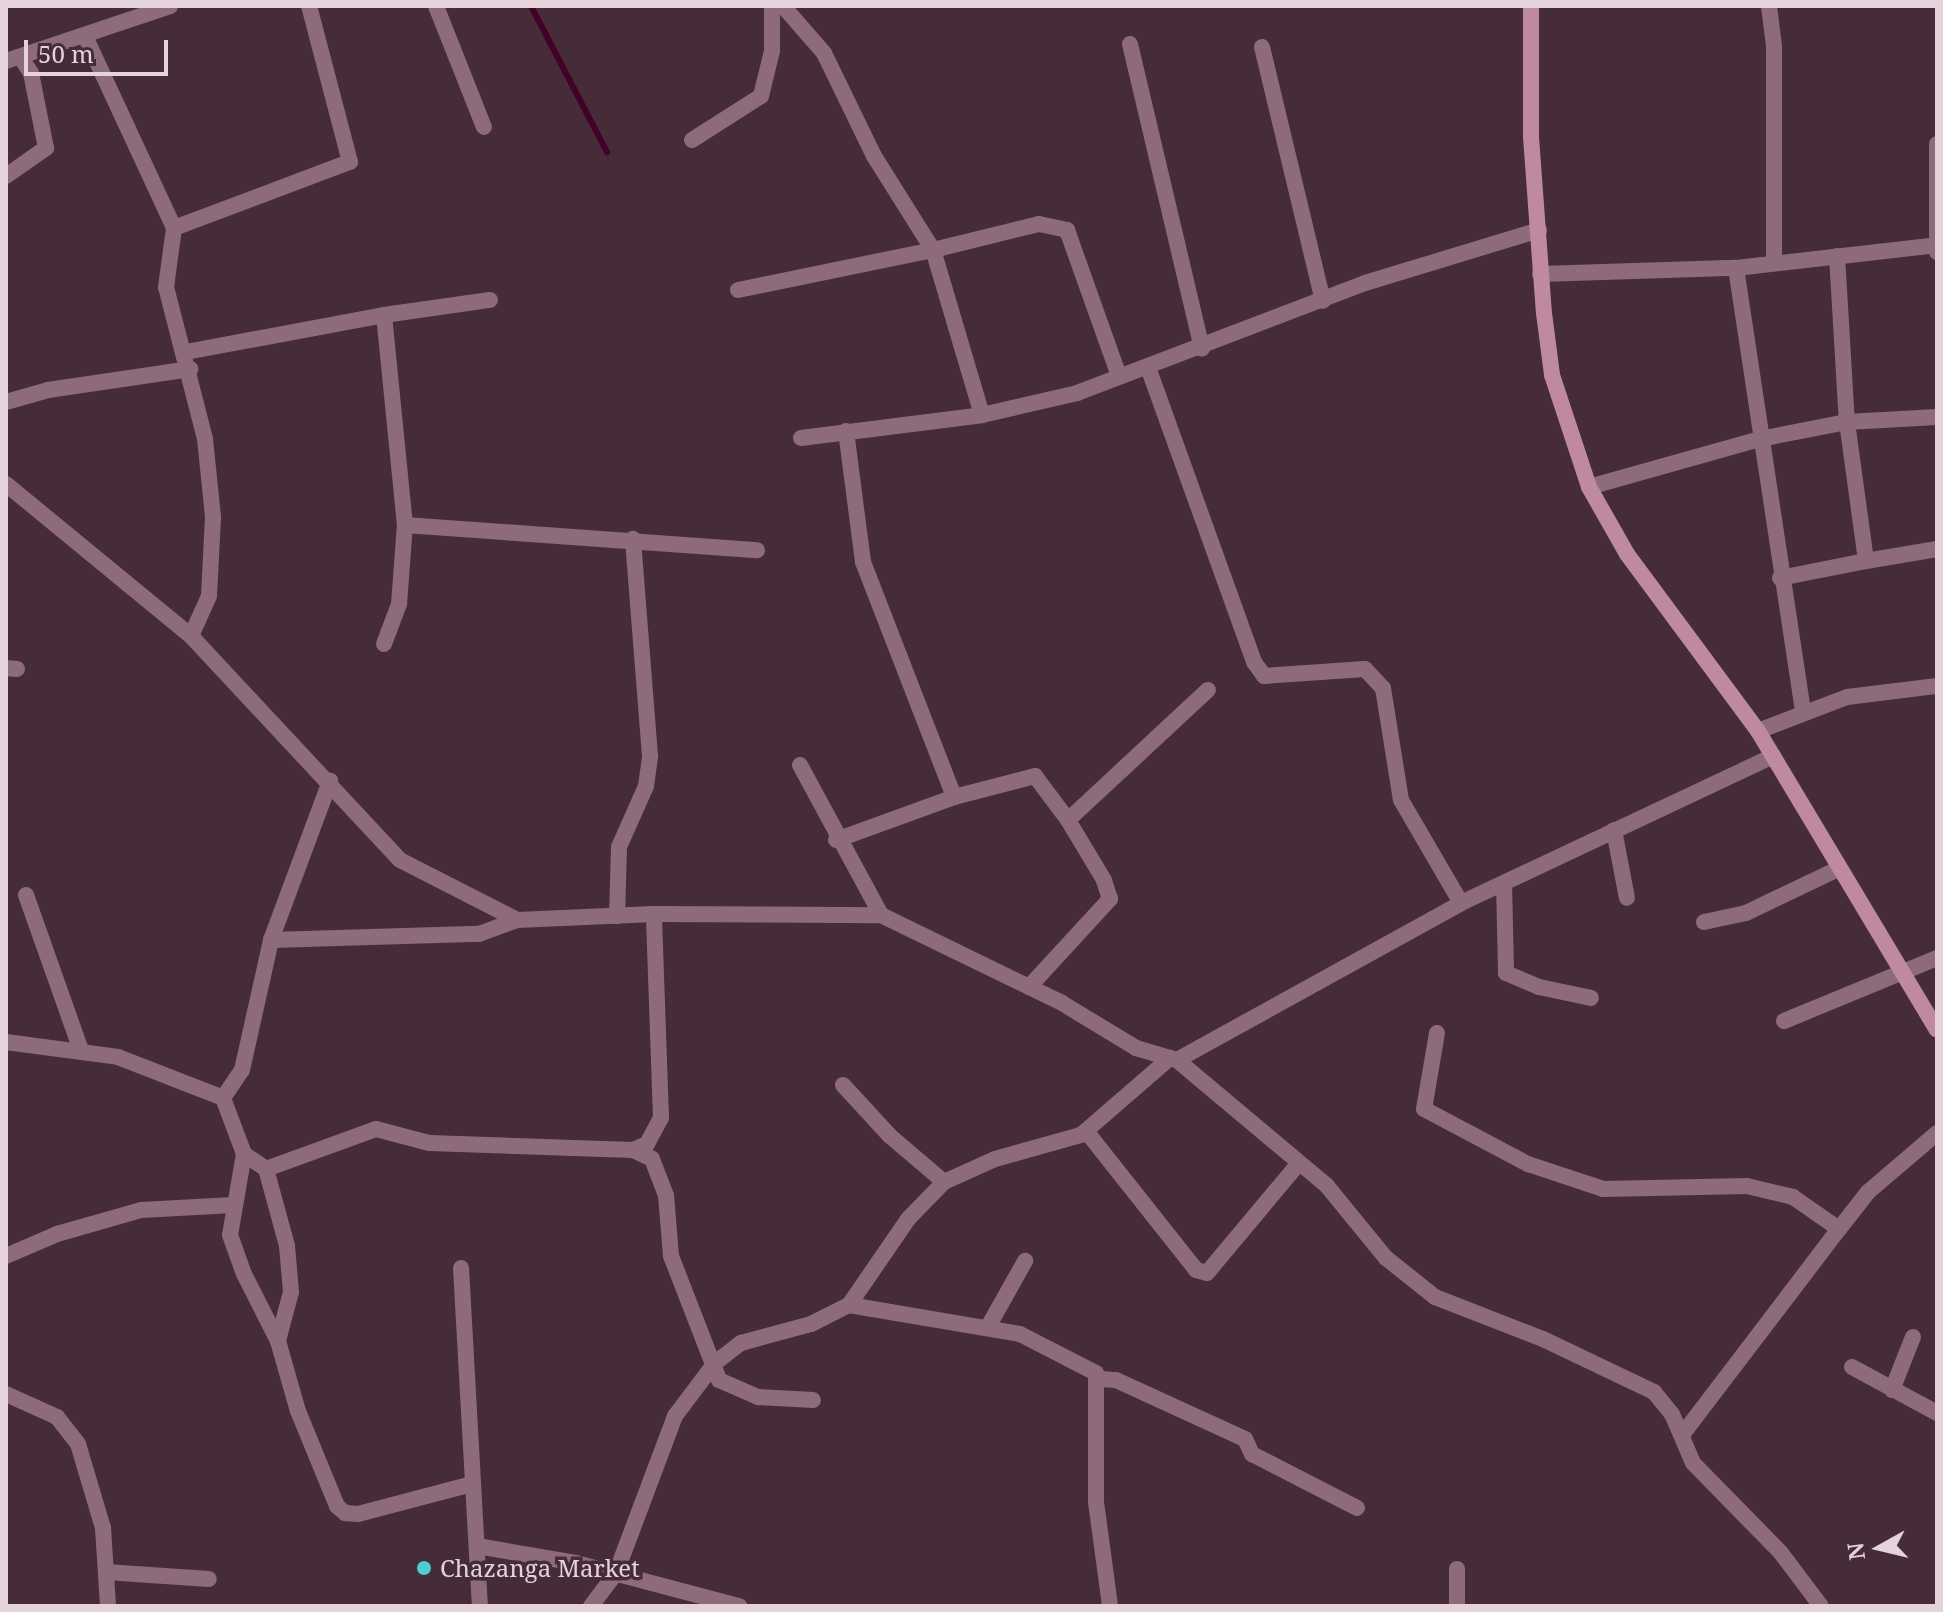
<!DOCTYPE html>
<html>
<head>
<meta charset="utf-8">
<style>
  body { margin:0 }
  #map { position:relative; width:1943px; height:1612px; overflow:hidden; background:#462c39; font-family:"Noto Serif",serif }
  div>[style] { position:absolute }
  .stream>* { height:6px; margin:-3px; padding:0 3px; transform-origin:3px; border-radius:3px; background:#430029 }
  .street>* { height:16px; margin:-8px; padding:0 8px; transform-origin:8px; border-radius:8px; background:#8e6b7b }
  .secondary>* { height:16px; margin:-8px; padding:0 8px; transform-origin:8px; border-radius:8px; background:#bf89a2 }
  .dots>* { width:22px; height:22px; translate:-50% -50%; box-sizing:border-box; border:4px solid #462c39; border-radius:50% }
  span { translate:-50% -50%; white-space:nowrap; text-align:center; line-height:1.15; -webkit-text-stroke:7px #462c39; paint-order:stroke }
  .poi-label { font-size:24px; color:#e5d3db }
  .left { translate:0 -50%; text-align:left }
  .frame { position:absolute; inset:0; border:8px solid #e5d3db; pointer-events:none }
  .north { position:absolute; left:1839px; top:1508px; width:80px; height:80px; -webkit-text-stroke:6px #462c39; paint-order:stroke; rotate:262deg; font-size:22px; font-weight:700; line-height:32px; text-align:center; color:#e5d3db }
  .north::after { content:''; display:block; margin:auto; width:28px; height:36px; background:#e5d3db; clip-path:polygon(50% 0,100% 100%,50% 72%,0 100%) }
  .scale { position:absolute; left:24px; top:40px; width:144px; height:36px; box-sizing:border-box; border:4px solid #e5d3db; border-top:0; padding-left:10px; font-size:24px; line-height:28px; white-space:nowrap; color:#e5d3db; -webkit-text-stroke:6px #462c39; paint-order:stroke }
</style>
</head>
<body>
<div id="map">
  <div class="stream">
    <i style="left:531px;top:6px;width:165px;rotate:62.5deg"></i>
  </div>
  <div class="street">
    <i style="left:436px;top:6px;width:130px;rotate:68.4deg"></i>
    <i style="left:1769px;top:6px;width:40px;rotate:82.9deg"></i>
    <i style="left:1774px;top:46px;width:214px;rotate:90deg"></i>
    <i style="left:85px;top:36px;width:212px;rotate:65.1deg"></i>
    <i style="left:174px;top:228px;width:60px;rotate:97.7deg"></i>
    <i style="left:166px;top:287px;width:157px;rotate:75.6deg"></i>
    <i style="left:205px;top:439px;width:78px;rotate:84.1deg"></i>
    <i style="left:213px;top:517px;width:79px;rotate:92.9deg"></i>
    <i style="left:209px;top:596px;width:44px;rotate:114.2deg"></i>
    <i style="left:1130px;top:44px;width:313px;rotate:76.7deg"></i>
    <i style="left:1262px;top:47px;width:261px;rotate:76.5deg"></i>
    <i style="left:6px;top:61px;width:173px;rotate:-18.5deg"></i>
    <i style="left:692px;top:140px;width:82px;rotate:-32.5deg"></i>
    <i style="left:761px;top:96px;width:46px;rotate:-76.3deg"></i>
    <i style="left:772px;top:51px;width:45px;rotate:-90deg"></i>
    <i style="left:1937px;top:144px;width:108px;rotate:90deg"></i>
    <i style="left:6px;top:176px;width:49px;rotate:-35deg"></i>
    <i style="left:46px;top:148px;width:76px;rotate:-101.3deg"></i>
    <i style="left:31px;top:73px;width:18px;rotate:-124deg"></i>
    <i style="left:174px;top:228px;width:188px;rotate:-20.6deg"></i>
    <i style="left:350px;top:162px;width:161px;rotate:-104.7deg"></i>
    <i style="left:1837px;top:256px;width:166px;rotate:86.6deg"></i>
    <i style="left:1847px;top:422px;width:140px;rotate:82.2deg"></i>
    <i style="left:1866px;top:561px;width:72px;rotate:-9.6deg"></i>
    <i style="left:1736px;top:268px;width:449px;rotate:81.4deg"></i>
    <i style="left:1540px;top:274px;width:196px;rotate:-1.8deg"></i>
    <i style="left:1736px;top:268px;width:202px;rotate:-6.5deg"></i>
    <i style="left:738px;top:290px;width:199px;rotate:-11.6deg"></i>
    <i style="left:933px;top:250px;width:111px;rotate:-122.1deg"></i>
    <i style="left:874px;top:156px;width:114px;rotate:-115.9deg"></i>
    <i style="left:824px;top:53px;width:62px;rotate:-131.1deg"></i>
    <i style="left:384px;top:315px;width:107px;rotate:-8.1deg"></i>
    <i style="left:186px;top:352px;width:201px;rotate:-10.6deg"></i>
    <i style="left:384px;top:315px;width:211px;rotate:84.3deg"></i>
    <i style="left:405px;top:525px;width:353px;rotate:4.1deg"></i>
    <i style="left:1149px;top:370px;width:310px;rotate:70.2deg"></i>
    <i style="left:1254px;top:662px;width:17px;rotate:54deg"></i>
    <i style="left:1264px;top:676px;width:101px;rotate:-4deg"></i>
    <i style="left:1365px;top:669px;width:26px;rotate:47deg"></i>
    <i style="left:1383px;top:688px;width:113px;rotate:80.9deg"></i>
    <i style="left:1401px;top:800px;width:119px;rotate:59.8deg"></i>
    <i style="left:6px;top:402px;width:44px;rotate:-15.9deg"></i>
    <i style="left:48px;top:390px;width:144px;rotate:-8.4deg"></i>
    <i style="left:982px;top:415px;width:172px;rotate:-106.5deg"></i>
    <i style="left:933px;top:250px;width:109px;rotate:-13.8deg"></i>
    <i style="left:1039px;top:224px;width:29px;rotate:12deg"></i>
    <i style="left:1067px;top:230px;width:155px;rotate:70.4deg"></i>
    <i style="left:846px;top:431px;width:132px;rotate:82.6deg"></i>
    <i style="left:863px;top:562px;width:252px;rotate:68.8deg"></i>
    <i style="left:801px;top:438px;width:182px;rotate:-7.2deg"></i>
    <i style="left:982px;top:415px;width:98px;rotate:-13deg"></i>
    <i style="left:1077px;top:393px;width:308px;rotate:-20.9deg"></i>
    <i style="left:1365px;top:283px;width:182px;rotate:-16.9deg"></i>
    <i style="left:6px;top:484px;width:239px;rotate:39.4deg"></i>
    <i style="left:191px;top:636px;width:306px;rotate:47deg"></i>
    <i style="left:400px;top:860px;width:131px;rotate:27.1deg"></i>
    <i style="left:517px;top:920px;width:137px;rotate:-2.5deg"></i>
    <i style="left:654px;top:914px;width:227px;rotate:0.3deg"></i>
    <i style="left:881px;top:915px;width:201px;rotate:25.9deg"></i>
    <i style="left:1062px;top:1003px;width:87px;rotate:31.3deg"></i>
    <i style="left:1136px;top:1048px;width:43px;rotate:16.3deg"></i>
    <i style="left:1177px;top:1060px;width:196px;rotate:40deg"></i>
    <i style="left:1327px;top:1186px;width:93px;rotate:50.7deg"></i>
    <i style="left:1386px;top:1258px;width:63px;rotate:38.5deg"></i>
    <i style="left:1435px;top:1297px;width:116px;rotate:21.3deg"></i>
    <i style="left:1543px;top:1339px;width:123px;rotate:25.5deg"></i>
    <i style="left:1654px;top:1392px;width:28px;rotate:51deg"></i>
    <i style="left:1672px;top:1414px;width:53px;rotate:66.8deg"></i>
    <i style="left:1693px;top:1463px;width:126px;rotate:45.6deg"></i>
    <i style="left:1781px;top:1553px;width:66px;rotate:53deg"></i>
    <i style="left:1589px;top:487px;width:178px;rotate:-15.7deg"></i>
    <i style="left:1760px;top:439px;width:89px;rotate:-11.1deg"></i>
    <i style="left:1847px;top:422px;width:90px;rotate:-3.2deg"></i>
    <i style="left:1780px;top:578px;width:88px;rotate:-11.2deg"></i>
    <i style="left:384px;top:644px;width:43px;rotate:-69.4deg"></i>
    <i style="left:399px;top:604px;width:79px;rotate:-85.7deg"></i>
    <i style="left:6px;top:668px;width:11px;rotate:5deg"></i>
    <i style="left:1758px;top:731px;width:95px;rotate:-20.9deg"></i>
    <i style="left:1847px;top:697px;width:91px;rotate:-7deg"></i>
    <i style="left:800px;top:765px;width:170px;rotate:61.6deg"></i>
    <i style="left:1614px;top:830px;width:69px;rotate:79.2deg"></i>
    <i style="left:836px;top:840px;width:126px;rotate:-20deg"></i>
    <i style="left:954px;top:797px;width:84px;rotate:-14.5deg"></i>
    <i style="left:1035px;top:776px;width:55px;rotate:53.1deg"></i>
    <i style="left:1504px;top:883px;width:90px;rotate:88.7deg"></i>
    <i style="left:1506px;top:973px;width:36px;rotate:23deg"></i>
    <i style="left:1539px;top:987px;width:53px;rotate:11.9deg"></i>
    <i style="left:26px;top:895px;width:164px;rotate:70.5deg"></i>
    <i style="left:617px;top:916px;width:69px;rotate:-88.3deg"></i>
    <i style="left:619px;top:847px;width:67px;rotate:-66.1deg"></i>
    <i style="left:646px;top:786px;width:30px;rotate:-82deg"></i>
    <i style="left:650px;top:756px;width:218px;rotate:-94.5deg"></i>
    <i style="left:1704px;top:922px;width:43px;rotate:-12.1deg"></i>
    <i style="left:1746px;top:913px;width:102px;rotate:-25.6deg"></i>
    <i style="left:271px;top:940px;width:170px;rotate:-69.6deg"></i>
    <i style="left:1029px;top:987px;width:120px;rotate:-47.4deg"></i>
    <i style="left:1110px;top:899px;width:20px;rotate:-108deg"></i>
    <i style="left:1104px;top:880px;width:70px;rotate:-121deg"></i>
    <i style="left:1068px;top:820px;width:191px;rotate:-42.9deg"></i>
    <i style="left:1784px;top:1021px;width:165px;rotate:-22.4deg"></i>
    <i style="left:1437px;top:1033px;width:77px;rotate:99.7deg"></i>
    <i style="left:1424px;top:1109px;width:118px;rotate:27.9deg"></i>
    <i style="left:1528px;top:1164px;width:79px;rotate:18.4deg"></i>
    <i style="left:1603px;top:1189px;width:144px;rotate:-1.2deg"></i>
    <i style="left:1747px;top:1186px;width:47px;rotate:13.4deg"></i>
    <i style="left:1793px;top:1197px;width:56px;rotate:34.8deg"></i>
    <i style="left:1839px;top:1229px;width:47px;rotate:-51.9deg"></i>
    <i style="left:1868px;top:1192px;width:91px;rotate:-40.5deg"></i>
    <i style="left:6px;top:1042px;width:113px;rotate:7.6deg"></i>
    <i style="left:118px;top:1057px;width:113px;rotate:21.3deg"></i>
    <i style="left:223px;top:1098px;width:34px;rotate:-56deg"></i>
    <i style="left:242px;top:1070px;width:133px;rotate:-77.4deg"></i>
    <i style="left:271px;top:940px;width:208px;rotate:-1.7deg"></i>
    <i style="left:479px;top:934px;width:40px;rotate:-20.2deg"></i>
    <i style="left:1177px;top:1060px;width:325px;rotate:-28.9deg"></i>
    <i style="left:1461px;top:903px;width:345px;rotate:-25.2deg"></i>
    <i style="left:843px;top:1085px;width:69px;rotate:47.3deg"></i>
    <i style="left:890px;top:1136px;width:71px;rotate:40.4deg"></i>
    <i style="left:223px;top:1098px;width:60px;rotate:69.4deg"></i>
    <i style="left:244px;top:1154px;width:82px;rotate:99.8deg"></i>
    <i style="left:230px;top:1235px;width:41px;rotate:70.3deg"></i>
    <i style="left:244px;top:1274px;width:75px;rotate:63.1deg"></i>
    <i style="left:278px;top:1341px;width:73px;rotate:74.1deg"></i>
    <i style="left:298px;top:1411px;width:103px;rotate:67.7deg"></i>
    <i style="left:337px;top:1506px;width:11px;rotate:41deg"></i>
    <i style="left:345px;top:1513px;width:13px;rotate:4deg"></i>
    <i style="left:358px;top:1514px;width:118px;rotate:-14.7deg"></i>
    <i style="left:1086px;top:1131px;width:177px;rotate:51.6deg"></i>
    <i style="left:1196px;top:1270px;width:11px;rotate:15deg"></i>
    <i style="left:1207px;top:1273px;width:143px;rotate:-50.1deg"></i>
    <i style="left:633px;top:1150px;width:15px;rotate:-23deg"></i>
    <i style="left:647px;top:1144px;width:30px;rotate:-62deg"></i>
    <i style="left:661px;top:1118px;width:204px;rotate:-92deg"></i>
    <i style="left:244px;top:1154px;width:27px;rotate:34deg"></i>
    <i style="left:266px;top:1169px;width:80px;rotate:74.7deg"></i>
    <i style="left:287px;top:1246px;width:46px;rotate:85deg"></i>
    <i style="left:291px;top:1292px;width:51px;rotate:104.9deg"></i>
    <i style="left:266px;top:1169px;width:117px;rotate:-20deg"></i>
    <i style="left:376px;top:1129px;width:55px;rotate:14.8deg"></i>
    <i style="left:429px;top:1143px;width:204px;rotate:2deg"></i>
    <i style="left:633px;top:1150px;width:21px;rotate:25deg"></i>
    <i style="left:652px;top:1159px;width:39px;rotate:69deg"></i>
    <i style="left:666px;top:1195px;width:61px;rotate:85.3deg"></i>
    <i style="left:671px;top:1256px;width:133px;rotate:68.8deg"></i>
    <i style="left:719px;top:1380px;width:43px;rotate:23.6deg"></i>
    <i style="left:758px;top:1397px;width:55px;rotate:3.1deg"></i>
    <i style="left:6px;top:1256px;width:56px;rotate:-23.3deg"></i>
    <i style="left:57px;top:1234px;width:87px;rotate:-15.9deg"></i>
    <i style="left:141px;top:1210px;width:92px;rotate:-3.1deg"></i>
    <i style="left:461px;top:1268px;width:339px;rotate:86.8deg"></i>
    <i style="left:849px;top:1305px;width:173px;rotate:9.6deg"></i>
    <i style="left:1020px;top:1334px;width:85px;rotate:27.2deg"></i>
    <i style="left:1096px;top:1373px;width:129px;rotate:90deg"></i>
    <i style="left:1096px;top:1502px;width:105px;rotate:82.3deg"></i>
    <i style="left:988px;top:1327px;width:76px;rotate:-60.7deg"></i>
    <i style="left:1852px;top:1367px;width:97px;rotate:28.4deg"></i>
    <i style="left:1100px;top:1379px;width:16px;rotate:4deg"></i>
    <i style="left:1116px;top:1380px;width:142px;rotate:24.6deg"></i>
    <i style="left:1245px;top:1439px;width:17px;rotate:65deg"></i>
    <i style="left:1252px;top:1454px;width:118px;rotate:27.2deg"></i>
    <i style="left:1892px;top:1390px;width:57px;rotate:-68.4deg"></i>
    <i style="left:6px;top:1394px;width:56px;rotate:24.3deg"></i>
    <i style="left:57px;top:1417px;width:34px;rotate:52deg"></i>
    <i style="left:78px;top:1444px;width:88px;rotate:73.4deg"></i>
    <i style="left:103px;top:1528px;width:78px;rotate:86.3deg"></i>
    <i style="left:1682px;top:1435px;width:259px;rotate:-52.7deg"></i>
    <i style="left:477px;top:1546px;width:100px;rotate:9.7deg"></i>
    <i style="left:576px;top:1563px;width:169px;rotate:14.8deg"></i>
    <i style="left:106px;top:1572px;width:103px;rotate:3.9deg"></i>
    <i style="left:591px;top:1606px;width:41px;rotate:-52.9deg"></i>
    <i style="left:616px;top:1573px;width:168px;rotate:-69.4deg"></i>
    <i style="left:675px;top:1416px;width:66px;rotate:-53deg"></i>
    <i style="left:715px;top:1363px;width:33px;rotate:-38deg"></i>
    <i style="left:741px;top:1343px;width:73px;rotate:-15.2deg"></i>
    <i style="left:811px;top:1324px;width:42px;rotate:-26.6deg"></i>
    <i style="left:849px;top:1305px;width:104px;rotate:-55.5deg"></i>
    <i style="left:908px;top:1219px;width:52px;rotate:-45.8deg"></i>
    <i style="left:944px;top:1182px;width:56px;rotate:-24.3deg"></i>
    <i style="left:995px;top:1159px;width:89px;rotate:-15.6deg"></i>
    <i style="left:1081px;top:1135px;width:118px;rotate:-40.9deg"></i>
    <i style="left:1457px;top:1606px;width:37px;rotate:-90deg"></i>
  </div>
  <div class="secondary">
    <i style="left:1531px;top:6px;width:131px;rotate:90deg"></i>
    <i style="left:1531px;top:137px;width:176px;rotate:85.8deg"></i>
    <i style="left:1544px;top:313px;width:63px;rotate:82.6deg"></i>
    <i style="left:1552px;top:375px;width:118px;rotate:71.7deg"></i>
    <i style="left:1589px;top:487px;width:77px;rotate:60.4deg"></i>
    <i style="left:1627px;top:554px;width:220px;rotate:53.5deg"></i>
    <i style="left:1758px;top:731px;width:348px;rotate:59.1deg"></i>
  </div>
  <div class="dots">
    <i style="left:424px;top:1568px;background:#51ccd2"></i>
  </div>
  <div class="poi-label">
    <span class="left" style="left:440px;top:1568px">Chazanga Market</span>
  </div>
  <div class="frame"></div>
  <div class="north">N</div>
  <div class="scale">50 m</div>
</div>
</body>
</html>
